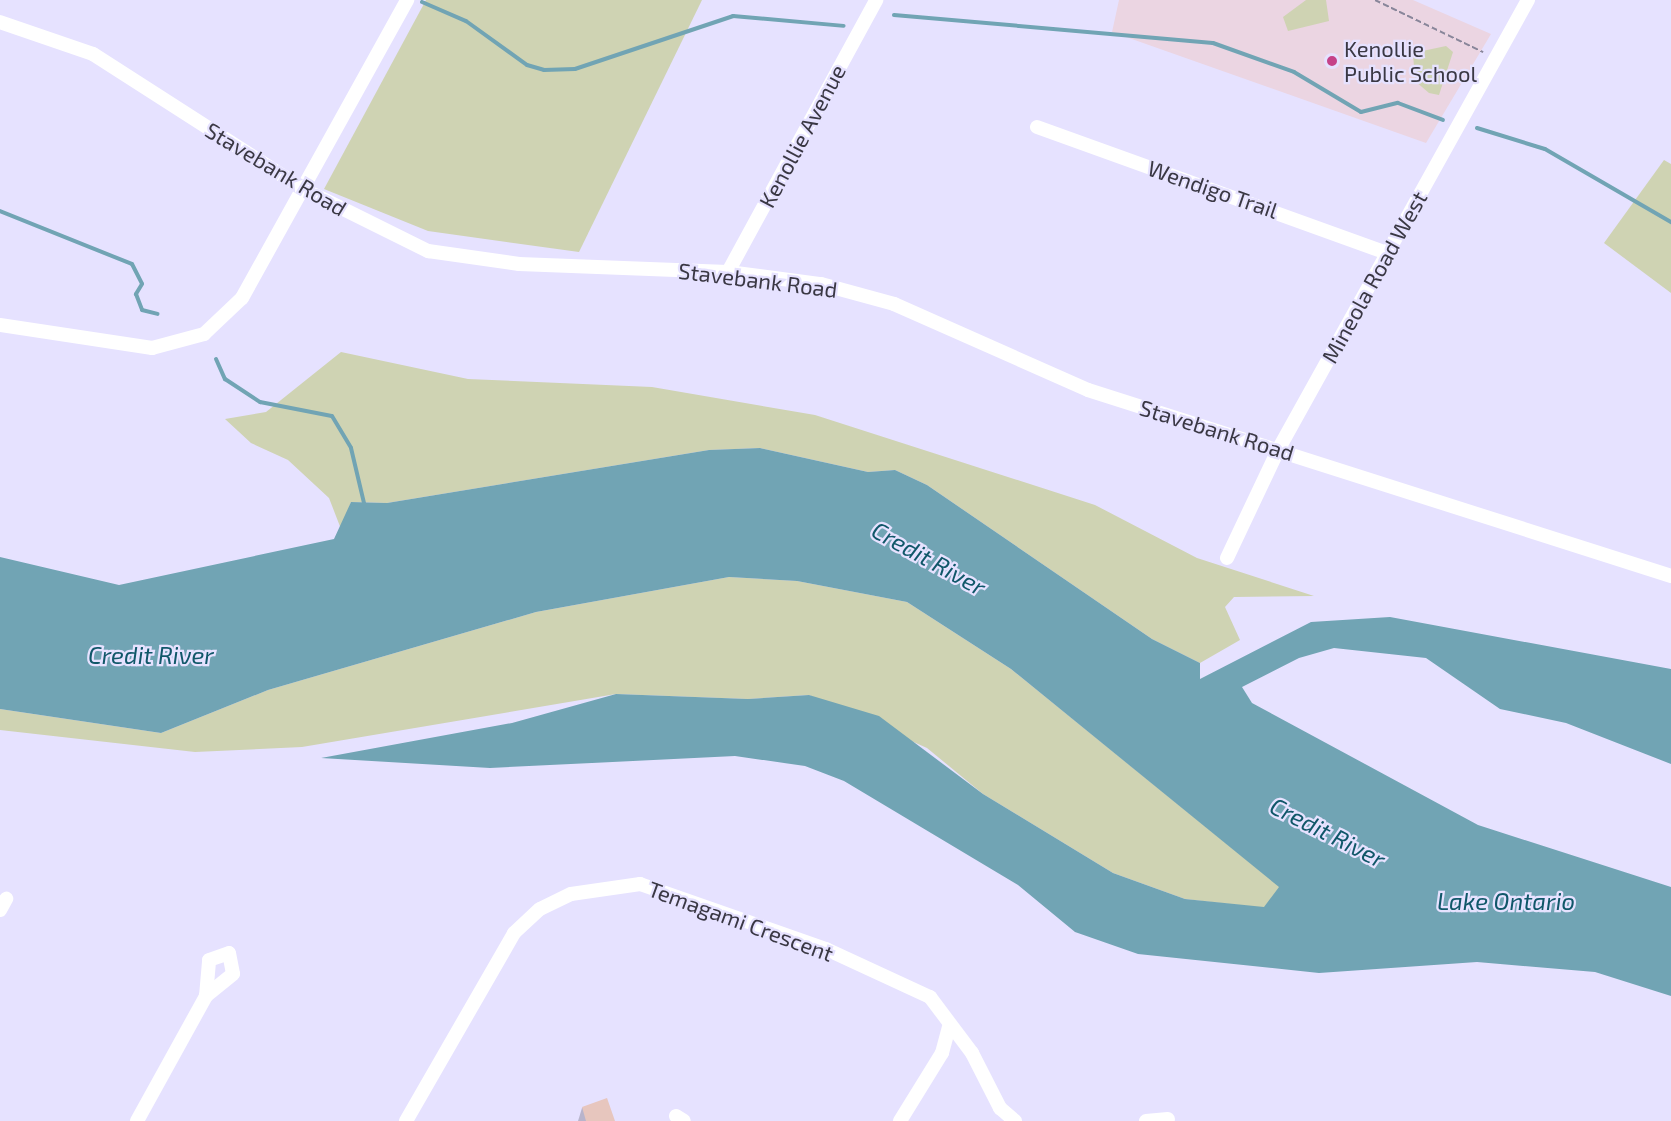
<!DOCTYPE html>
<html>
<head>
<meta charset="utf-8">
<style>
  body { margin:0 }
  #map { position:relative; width:1671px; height:1121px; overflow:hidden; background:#e6e2ff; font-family:"Exo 2",sans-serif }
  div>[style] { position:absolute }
  .education>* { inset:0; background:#ebd5e2 }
  .green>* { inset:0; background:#cfd3b3 }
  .water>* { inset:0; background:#71a4b4 }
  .shadow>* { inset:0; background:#0003 }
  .stream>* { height:4px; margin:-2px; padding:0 2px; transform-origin:2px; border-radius:2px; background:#71a4b4 }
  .building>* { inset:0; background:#e7c6be }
  .path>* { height:2px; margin-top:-1px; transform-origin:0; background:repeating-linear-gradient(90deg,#89869a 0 6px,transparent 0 9px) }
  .street>* { height:14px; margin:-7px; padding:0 7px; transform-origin:7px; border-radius:7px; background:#fff }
  .dots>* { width:16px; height:16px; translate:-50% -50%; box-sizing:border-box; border:3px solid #e6e2ff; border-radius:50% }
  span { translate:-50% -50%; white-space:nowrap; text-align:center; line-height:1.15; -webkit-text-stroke:4.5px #e6e2ff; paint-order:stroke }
  .poi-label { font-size:22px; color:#3a3844 }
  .left { translate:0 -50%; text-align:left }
  .street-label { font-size:22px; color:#3a3844 }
  .water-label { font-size:24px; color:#105769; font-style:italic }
</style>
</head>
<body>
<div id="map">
  <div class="education">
    <i style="clip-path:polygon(1119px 0,1413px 0,1491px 34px,1426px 143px,1112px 32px)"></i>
  </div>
  <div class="green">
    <i style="clip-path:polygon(426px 0,702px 0,579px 252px,428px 231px,324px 189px)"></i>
    <i style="clip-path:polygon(1306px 0,1326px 0,1329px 21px,1288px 31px,1283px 17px)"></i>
    <i style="clip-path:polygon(1446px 46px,1453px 52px,1439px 95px,1429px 93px,1415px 81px,1413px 53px)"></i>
    <i style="clip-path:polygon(1664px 160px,1671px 164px,1671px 293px,1604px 243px)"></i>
    <i style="clip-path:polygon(341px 352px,468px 379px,652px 387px,815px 415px,1095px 505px,1197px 558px,1314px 596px,1234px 597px,1225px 607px,1240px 640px,1200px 663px,1152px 639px,927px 485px,895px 470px,868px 472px,760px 448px,709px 450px,387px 503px,351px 502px,341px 529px,329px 498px,288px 460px,251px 443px,225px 419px,266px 412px)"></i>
    <i style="clip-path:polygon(729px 577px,797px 581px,907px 602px,1011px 669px,1280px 887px,1264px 908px,1185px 899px,1113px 873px,983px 794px,927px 748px,809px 695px,748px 699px,616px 694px,302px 747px,195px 752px,0 730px,0 709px,161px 733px,268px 690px,536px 612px)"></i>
  </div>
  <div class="water">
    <i style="clip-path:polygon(760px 448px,868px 472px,895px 470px,927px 485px,1152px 639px,1200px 663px,1200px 679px,1311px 622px,1390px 617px,1671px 669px,1671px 764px,1566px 723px,1500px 709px,1426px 658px,1334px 648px,1299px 658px,1242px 687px,1252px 703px,1478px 825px,1671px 887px,1671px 996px,1595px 972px,1477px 962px,1319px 973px,1138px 954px,1075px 932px,1018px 885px,844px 781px,805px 766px,735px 756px,490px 768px,321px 758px,512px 723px,616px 694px,748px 699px,809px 695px,879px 716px,983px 794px,1113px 873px,1185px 899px,1264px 907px,1279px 887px,1011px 669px,907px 602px,797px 581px,729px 577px,536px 612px,268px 690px,161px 733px,0 709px,0 557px,119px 585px,334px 539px,351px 502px,387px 503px,709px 450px)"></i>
  </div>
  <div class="shadow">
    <i style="clip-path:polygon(606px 1100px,613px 1121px,578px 1121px,582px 1108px)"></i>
  </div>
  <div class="stream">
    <i style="left:422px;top:2px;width:48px;rotate:23.4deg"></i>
    <i style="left:466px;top:21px;width:75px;rotate:35.8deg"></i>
    <i style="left:527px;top:65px;width:18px;rotate:16deg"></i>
    <i style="left:544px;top:70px;width:31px;rotate:-2deg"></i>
    <i style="left:575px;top:69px;width:167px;rotate:-18.5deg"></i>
    <i style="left:733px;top:16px;width:111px;rotate:5.1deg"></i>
    <i style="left:894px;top:15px;width:320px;rotate:5deg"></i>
    <i style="left:1213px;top:43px;width:86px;rotate:19.7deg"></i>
    <i style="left:1294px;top:72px;width:78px;rotate:30.8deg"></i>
    <i style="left:1361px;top:112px;width:38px;rotate:-14deg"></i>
    <i style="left:1398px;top:103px;width:48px;rotate:20.7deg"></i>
    <i style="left:1477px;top:128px;width:71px;rotate:17.2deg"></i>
    <i style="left:1545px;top:149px;width:146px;rotate:30.1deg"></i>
    <i style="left:0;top:211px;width:142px;rotate:21.9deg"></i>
    <i style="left:132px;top:264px;width:22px;rotate:63deg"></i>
    <i style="left:142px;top:284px;width:12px;rotate:121deg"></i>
    <i style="left:136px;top:294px;width:17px;rotate:69deg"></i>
    <i style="left:142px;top:310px;width:16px;rotate:14deg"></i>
    <i style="left:216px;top:359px;width:22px;rotate:66deg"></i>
    <i style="left:225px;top:379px;width:42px;rotate:33.3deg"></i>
    <i style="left:260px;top:402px;width:73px;rotate:11deg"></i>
    <i style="left:332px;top:416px;width:37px;rotate:59deg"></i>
    <i style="left:351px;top:448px;width:61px;rotate:76.7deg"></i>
  </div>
  <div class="building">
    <i style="clip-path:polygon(607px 1098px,615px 1121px,586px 1121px,582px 1107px)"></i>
  </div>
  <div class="path">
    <i style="left:1375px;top:0;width:120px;rotate:25.7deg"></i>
  </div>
  <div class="street">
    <i style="left:0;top:22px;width:98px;rotate:19deg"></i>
    <i style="left:93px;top:54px;width:250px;rotate:32.7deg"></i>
    <i style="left:303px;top:189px;width:140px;rotate:26.4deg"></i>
    <i style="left:428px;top:251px;width:92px;rotate:8.1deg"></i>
    <i style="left:519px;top:264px;width:209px;rotate:2.2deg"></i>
    <i style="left:728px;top:272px;width:94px;rotate:7.4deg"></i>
    <i style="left:821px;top:284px;width:76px;rotate:15.3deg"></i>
    <i style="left:894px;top:304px;width:212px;rotate:23.9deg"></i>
    <i style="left:1088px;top:390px;width:612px;rotate:17.69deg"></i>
    <i style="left:1037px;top:127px;width:372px;rotate:19.8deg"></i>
    <i style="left:728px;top:272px;width:310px;rotate:-61.4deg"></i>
    <i style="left:0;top:325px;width:154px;rotate:8.6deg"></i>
    <i style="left:152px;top:348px;width:54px;rotate:-15.1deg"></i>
    <i style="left:204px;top:334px;width:52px;rotate:-43.5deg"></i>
    <i style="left:242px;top:298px;width:341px;rotate:-61deg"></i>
    <i style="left:1227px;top:558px;width:119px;rotate:-64.7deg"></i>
    <i style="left:1278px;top:450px;width:515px;rotate:-60.95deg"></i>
    <i style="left:0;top:910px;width:13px;rotate:-61deg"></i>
    <i style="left:676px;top:1116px;width:9px;rotate:32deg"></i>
    <i style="left:137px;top:1121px;width:143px;rotate:-61.1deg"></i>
    <i style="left:206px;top:996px;width:36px;rotate:-85deg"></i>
    <i style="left:209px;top:960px;width:21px;rotate:-19deg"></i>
    <i style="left:229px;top:953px;width:21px;rotate:79deg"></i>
    <i style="left:233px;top:974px;width:35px;rotate:141deg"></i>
    <i style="left:406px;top:1121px;width:217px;rotate:-60.1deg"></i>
    <i style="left:514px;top:933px;width:35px;rotate:-43deg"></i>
    <i style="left:540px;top:909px;width:34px;rotate:-26deg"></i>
    <i style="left:571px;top:894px;width:70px;rotate:-8.2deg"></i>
    <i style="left:640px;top:884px;width:197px;rotate:19.3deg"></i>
    <i style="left:826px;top:949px;width:115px;rotate:24.8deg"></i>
    <i style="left:930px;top:997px;width:70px;rotate:53.1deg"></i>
    <i style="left:972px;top:1053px;width:62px;rotate:63deg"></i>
    <i style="left:1000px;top:1108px;width:20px;rotate:41deg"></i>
    <i style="left:900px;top:1121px;width:80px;rotate:-58.3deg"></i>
    <i style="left:942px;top:1053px;width:27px;rotate:-75deg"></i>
    <i style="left:1146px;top:1121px;width:22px;rotate:-5deg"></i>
  </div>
  <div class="dots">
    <i style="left:1332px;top:61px;background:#c54289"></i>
  </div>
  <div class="poi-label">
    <span class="left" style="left:1344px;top:61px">Kenollie<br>Public School</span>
  </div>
  <div class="street-label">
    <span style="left:802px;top:136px;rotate:-62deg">Kenollie Avenue</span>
    <span style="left:276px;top:169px;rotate:31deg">Stavebank Road</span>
    <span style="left:1213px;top:189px;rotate:19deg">Wendigo Trail</span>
    <span style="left:1374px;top:277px;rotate:-61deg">Mineola Road West</span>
    <span style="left:758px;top:280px;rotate:7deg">Stavebank Road</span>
    <span style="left:1217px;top:430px;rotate:17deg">Stavebank Road</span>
    <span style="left:741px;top:921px;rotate:20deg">Temagami Crescent</span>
  </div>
  <div class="water-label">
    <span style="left:929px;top:558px;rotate:29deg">Credit River</span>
    <span style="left:151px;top:655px">Credit River</span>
    <span style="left:1328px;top:832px;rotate:27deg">Credit River</span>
    <span style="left:1506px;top:901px">Lake Ontario</span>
  </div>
</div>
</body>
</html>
